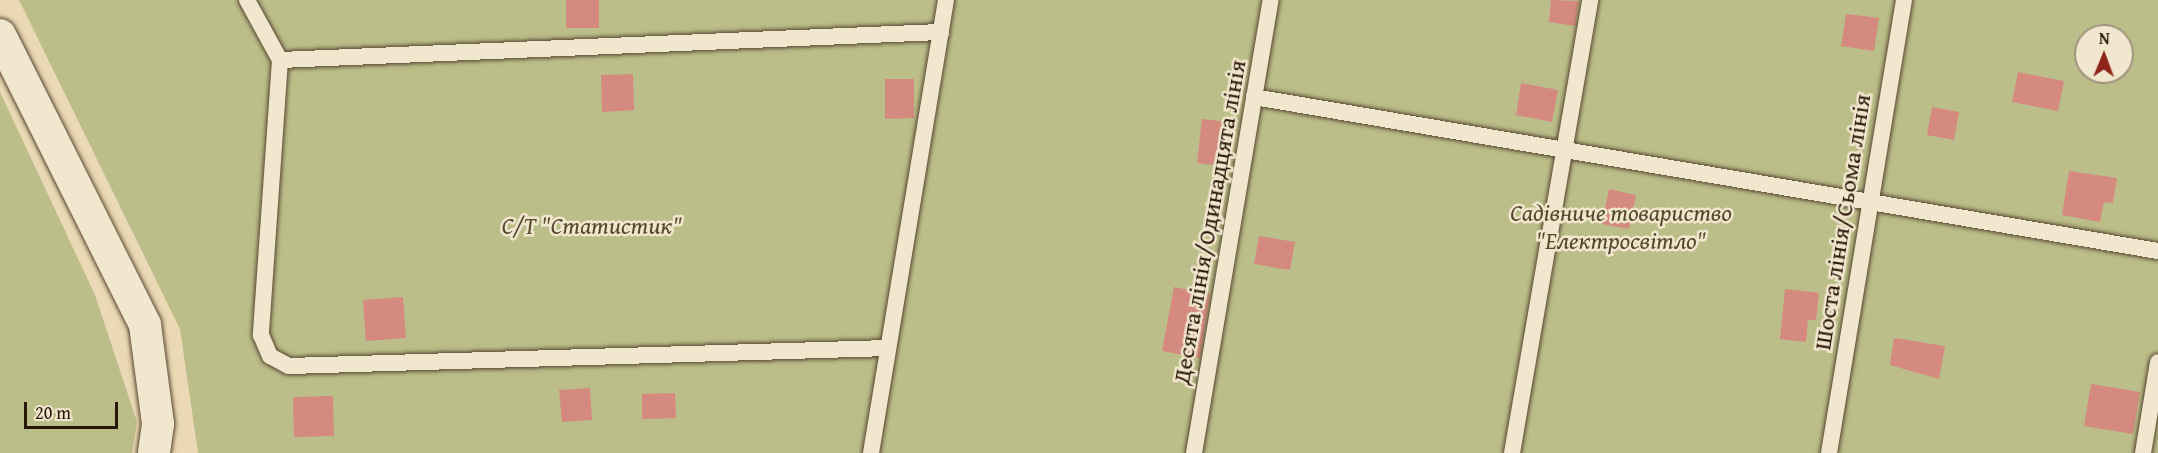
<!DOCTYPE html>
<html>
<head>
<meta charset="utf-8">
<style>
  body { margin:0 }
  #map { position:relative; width:2158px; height:453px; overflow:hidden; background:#ead9b4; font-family:"Gentium Book Plus",serif }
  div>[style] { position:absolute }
  .green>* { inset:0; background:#bcbe89 }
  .building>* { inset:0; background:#d48a7f }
  .roads { filter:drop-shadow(0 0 2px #584732) drop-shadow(0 0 2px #584732) }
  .lane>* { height:16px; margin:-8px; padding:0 8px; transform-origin:8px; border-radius:8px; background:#f1e6ce }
  .street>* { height:32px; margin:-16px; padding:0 16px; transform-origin:16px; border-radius:16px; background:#f1e6ce }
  span { translate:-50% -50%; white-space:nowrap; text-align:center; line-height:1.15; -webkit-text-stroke:5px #f1e6ce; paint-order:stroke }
  .park-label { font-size:24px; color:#54482d; font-style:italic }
  .street-label { font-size:24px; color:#281606 }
  .north { position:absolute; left:2074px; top:24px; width:60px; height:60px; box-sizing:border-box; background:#f1e6ce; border:2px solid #a1937e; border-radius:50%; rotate:1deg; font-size:16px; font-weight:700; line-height:24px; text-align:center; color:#281606 }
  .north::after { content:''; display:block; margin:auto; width:21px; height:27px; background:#8f2418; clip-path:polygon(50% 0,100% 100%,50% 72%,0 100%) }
  .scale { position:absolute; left:24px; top:402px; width:94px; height:27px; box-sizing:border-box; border:3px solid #281606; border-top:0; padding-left:8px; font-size:18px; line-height:21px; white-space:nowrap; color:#281606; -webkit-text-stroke:4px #f1e6ce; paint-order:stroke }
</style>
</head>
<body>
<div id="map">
  <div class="green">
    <i style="clip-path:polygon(evenodd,19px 0,2158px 0,2158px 453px,198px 453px,180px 329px,19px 0,2086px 36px,2122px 36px,2122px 72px,2086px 72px,2086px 36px)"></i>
    <i style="clip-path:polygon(0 92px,95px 295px,137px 422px,132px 453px,0 453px)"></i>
  </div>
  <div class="building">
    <i style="clip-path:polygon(566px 0,599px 0,599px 28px,566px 28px)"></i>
    <i style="clip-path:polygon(1551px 0,1579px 1px,1575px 26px,1549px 22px)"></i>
    <i style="clip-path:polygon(1846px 14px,1879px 18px,1874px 51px,1841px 46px)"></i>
    <i style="clip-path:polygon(2018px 72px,2064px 81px,2058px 111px,2012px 102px)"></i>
    <i style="clip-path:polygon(633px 74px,634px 110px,602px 112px,601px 75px)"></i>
    <i style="clip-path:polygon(885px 79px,914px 79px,914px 118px,885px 119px)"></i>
    <i style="clip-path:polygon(1521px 83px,1558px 90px,1552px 122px,1516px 115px)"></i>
    <i style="clip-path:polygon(1932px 107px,1959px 112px,1954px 140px,1927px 135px)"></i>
    <i style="clip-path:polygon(1202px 119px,1228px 122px,1223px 166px,1197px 163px)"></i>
    <i style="clip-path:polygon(2069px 171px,2117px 178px,2113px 203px,2104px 202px,2100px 222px,2062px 215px)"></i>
    <i style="clip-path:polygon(1609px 189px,1636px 195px,1629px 229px,1602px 224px)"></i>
    <i style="clip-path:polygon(1259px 236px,1295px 242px,1290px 270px,1254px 264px)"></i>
    <i style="clip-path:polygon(1174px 287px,1210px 294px,1200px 358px,1162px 351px)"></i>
    <i style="clip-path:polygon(1785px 289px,1819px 293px,1816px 320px,1808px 320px,1806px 342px,1780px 339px)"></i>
    <i style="clip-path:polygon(403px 297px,406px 338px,366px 341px,363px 300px)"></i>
    <i style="clip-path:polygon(1894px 338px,1945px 346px,1939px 379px,1890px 365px)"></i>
    <i style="clip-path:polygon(2091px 384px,2140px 392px,2133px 434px,2084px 426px)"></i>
    <i style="clip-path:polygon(590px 388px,592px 420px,562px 422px,559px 390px)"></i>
    <i style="clip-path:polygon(675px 393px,676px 418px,642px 419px,642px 394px)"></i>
    <i style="clip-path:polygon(333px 396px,334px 436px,294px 437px,293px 397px)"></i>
  </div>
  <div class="roads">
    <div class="lane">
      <i style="left:247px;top:0;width:68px;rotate:61.2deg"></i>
      <i style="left:280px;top:60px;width:276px;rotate:94deg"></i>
      <i style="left:261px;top:335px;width:23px;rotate:67deg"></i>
      <i style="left:270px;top:356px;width:21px;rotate:28deg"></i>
      <i style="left:289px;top:366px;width:599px;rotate:-1.72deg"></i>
      <i style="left:280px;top:60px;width:662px;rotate:-2.43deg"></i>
      <i style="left:1254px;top:97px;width:917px;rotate:9.67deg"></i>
      <i style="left:871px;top:453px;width:459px;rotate:-80.6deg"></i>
      <i style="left:1194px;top:453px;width:459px;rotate:-80.4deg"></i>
      <i style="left:1512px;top:453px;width:460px;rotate:-80.2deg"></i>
      <i style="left:1829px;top:453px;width:459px;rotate:-80.6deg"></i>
      <i style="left:2143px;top:453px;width:92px;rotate:-80.6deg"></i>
    </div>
    <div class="street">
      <i style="left:0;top:35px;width:324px;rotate:63.4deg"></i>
      <i style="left:145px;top:325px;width:100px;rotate:82.5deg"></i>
      <i style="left:158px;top:424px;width:29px;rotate:98deg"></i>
    </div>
  </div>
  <div class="park-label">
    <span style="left:1621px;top:227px">Садівниче товариство<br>"Електросвітло"</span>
    <span style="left:592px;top:226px">С/Т "Статистик"</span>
  </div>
  <div class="street-label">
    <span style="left:1209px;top:222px;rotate:-80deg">Десята лінія/Одинадцята лінія</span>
    <span style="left:1842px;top:222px;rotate:-81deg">Шоста лінія/Сьома лінія</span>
  </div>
  <div class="north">N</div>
  <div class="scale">20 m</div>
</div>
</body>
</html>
